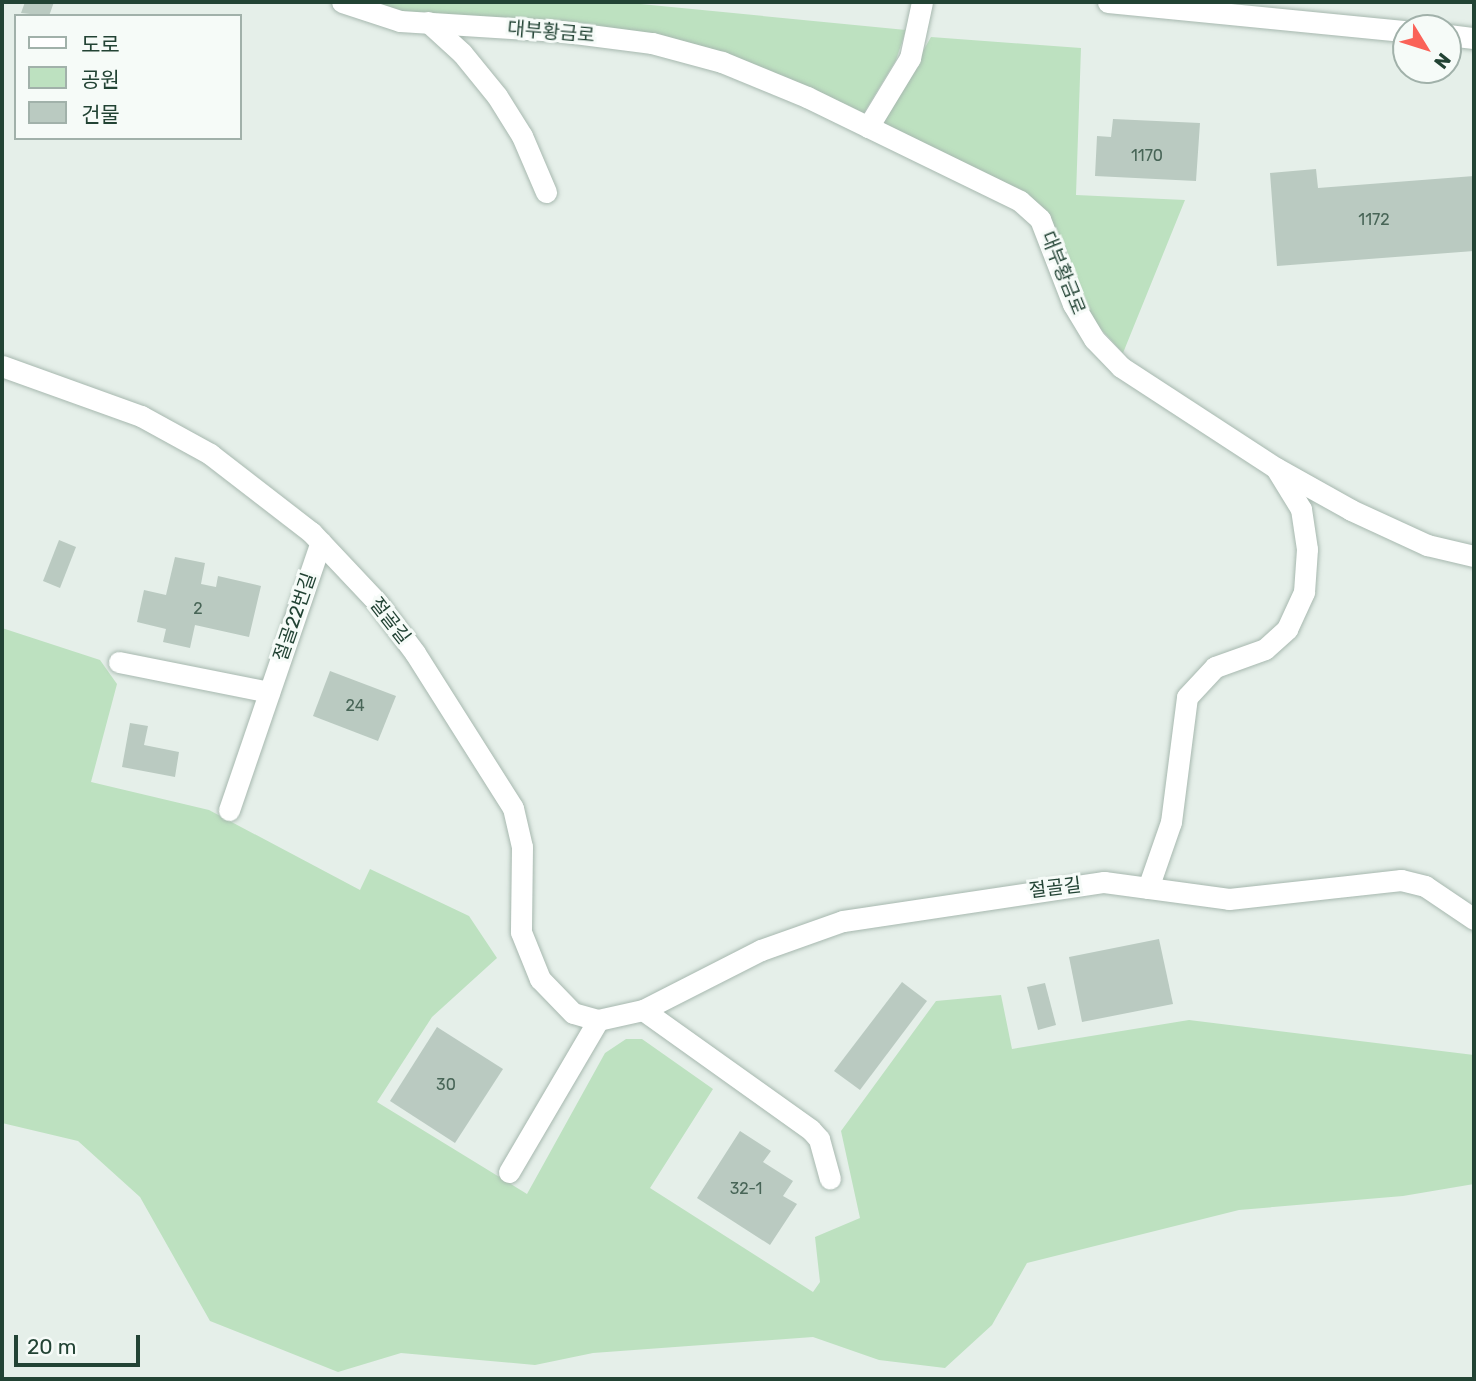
<!DOCTYPE html>
<html>
<head>
<meta charset="utf-8">
<style>
  body { margin:0 }
  #map { position:relative; width:1476px; height:1381px; overflow:hidden; background:#e5efe9; font-family:Rubik,"Noto Sans KR",sans-serif }
  div>[style] { position:absolute }
  .green>* { inset:0; background:#bde1c0 }
  .building>* { inset:0; background:#bacac1 }
  .roads { filter:drop-shadow(0 0 2px #a7b8af) drop-shadow(0 0 2px #a7b8af) }
  .lane>* { height:21px; margin:-10.5px; padding:0 10.5px; transform-origin:10.5px; border-radius:10.5px; background:#fff }
  .secondary>* { height:21px; margin:-10.5px; padding:0 10.5px; transform-origin:10.5px; border-radius:10.5px; background:#fff }
  span { translate:-50% -50%; white-space:nowrap; text-align:center; line-height:1.15; -webkit-text-stroke:6px #f6fbf8; paint-order:stroke }
  .number-label { font-size:16px; color:#486557 }
  .number-label span { -webkit-text-stroke-width:0 }
  .street-label { font-size:19px; color:#224334 }
  .frame { position:absolute; inset:0; border:4px solid #224334; pointer-events:none }
  .legend { position:absolute; left:14px; top:14px; width:228px; height:126px; box-sizing:border-box; background:#f6fbf8; border:2px solid #a1b1aa; margin:0; padding:9px 12px; list-style:none; font-size:21px; color:#224334 }
  .legend li { display:flex; align-items:center; gap:14px; height:35px }
  .legend b { width:35px; border:2px solid #a1b1aa }
  .north { position:absolute; left:1392px; top:14px; width:70px; height:70px; box-sizing:border-box; background:#f6fbf8; border:2px solid #a1b1aa; border-radius:50%; rotate:128deg; font-size:19px; font-weight:700; line-height:28px; text-align:center; color:#224334 }
  .north::after { content:''; display:block; margin:auto; width:24px; height:32px; background:#fa6258; clip-path:polygon(50% 0,100% 100%,50% 72%,0 100%) }
  .scale { position:absolute; left:14px; top:1335px; width:126px; height:32px; box-sizing:border-box; border:4px solid #224334; border-top:0; padding-left:9px; font-size:21px; line-height:24px; white-space:nowrap; color:#224334; -webkit-text-stroke:5px #f6fbf8; paint-order:stroke }
</style>
</head>
<body>
<div id="map">
  <div class="green">
    <i style="clip-path:polygon(368px 2px,620px 2px,906px 30px,896px 60px,862px 116px,716px 50px,408px 14px)"></i>
    <i style="clip-path:polygon(931px 37px,1081px 48px,1076px 195px,1185px 200px,1123px 353px,1088px 315px,1066px 248px,1035px 202px,882px 123px)"></i>
    <i style="clip-path:polygon(2px 628px,100px 660px,117px 684px,91px 782px,209px 810px,360px 890px,370px 869px,469px 916px,497px 958px,432px 1017px,377px 1102px,527px 1194px,605px 1053px,626px 1039px,642px 1039px,713px 1089px,650px 1188px,813px 1292px,820px 1282px,815px 1237px,860px 1218px,841px 1131px,936px 1001px,1001px 995px,1012px 1049px,1189px 1020px,1474px 1055px,1474px 1184px,1403px 1196px,1239px 1210px,1027px 1263px,992px 1325px,945px 1368px,879px 1360px,813px 1337px,593px 1353px,535px 1365px,401px 1353px,338px 1372px,210px 1321px,140px 1197px,78px 1141px,2px 1123px)"></i>
  </div>
  <div class="building">
    <i style="clip-path:polygon(25px 2px,54px 2px,49px 16px,21px 13px)"></i>
    <i style="clip-path:polygon(1113px 119px,1200px 123px,1196px 181px,1095px 176px,1097px 136px,1111px 137px)"></i>
    <i style="clip-path:polygon(1316px 169px,1318px 188px,1474px 176px,1474px 251px,1277px 266px,1270px 173px)"></i>
    <i style="clip-path:polygon(59px 540px,76px 547px,60px 588px,43px 581px)"></i>
    <i style="clip-path:polygon(175px 557px,205px 563px,201px 584px,216px 587px,218px 576px,261px 586px,249px 637px,195px 625px,190px 648px,163px 642px,166px 629px,137px 622px,144px 590px,166px 595px)"></i>
    <i style="clip-path:polygon(330px 671px,396px 696px,378px 741px,313px 716px)"></i>
    <i style="clip-path:polygon(130px 723px,148px 726px,144px 745px,179px 752px,175px 777px,122px 767px)"></i>
    <i style="clip-path:polygon(1159px 939px,1173px 1004px,1082px 1022px,1069px 957px)"></i>
    <i style="clip-path:polygon(902px 982px,927px 1001px,860px 1090px,834px 1071px)"></i>
    <i style="clip-path:polygon(1045px 983px,1056px 1025px,1038px 1030px,1027px 987px)"></i>
    <i style="clip-path:polygon(437px 1027px,503px 1069px,455px 1143px,390px 1101px)"></i>
    <i style="clip-path:polygon(740px 1131px,771px 1151px,763px 1162px,793px 1181px,783px 1196px,797px 1204px,770px 1245px,697px 1198px)"></i>
  </div>
  <div class="roads">
    <div class="lane">
      <i style="left:342px;top:2px;width:61px;rotate:18.1deg"></i>
      <i style="left:400px;top:21px;width:159px;rotate:3.6deg"></i>
      <i style="left:559px;top:31px;width:94px;rotate:7.4deg"></i>
      <i style="left:652px;top:43px;width:73px;rotate:15.2deg"></i>
      <i style="left:722px;top:62px;width:92px;rotate:22.4deg"></i>
      <i style="left:807px;top:97px;width:237px;rotate:26deg"></i>
      <i style="left:1020px;top:201px;width:27px;rotate:42deg"></i>
      <i style="left:1040px;top:219px;width:91px;rotate:68.8deg"></i>
      <i style="left:1073px;top:304px;width:41px;rotate:59deg"></i>
      <i style="left:1094px;top:339px;width:39px;rotate:46deg"></i>
      <i style="left:1121px;top:367px;width:185px;rotate:33.1deg"></i>
      <i style="left:1276px;top:468px;width:86px;rotate:29.2deg"></i>
      <i style="left:1351px;top:510px;width:84px;rotate:24.7deg"></i>
      <i style="left:1427px;top:545px;width:48px;rotate:13.2deg"></i>
      <i style="left:428px;top:22px;width:46px;rotate:42.4deg"></i>
      <i style="left:462px;top:53px;width:55px;rotate:50.9deg"></i>
      <i style="left:497px;top:96px;width:47px;rotate:58deg"></i>
      <i style="left:522px;top:136px;width:61px;rotate:66.8deg"></i>
      <i style="left:868px;top:127px;width:81px;rotate:-58.7deg"></i>
      <i style="left:910px;top:58px;width:57px;rotate:-77.9deg"></i>
      <i style="left:2px;top:366px;width:148px;rotate:19.8deg"></i>
      <i style="left:141px;top:416px;width:79px;rotate:28.8deg"></i>
      <i style="left:210px;top:454px;width:128px;rotate:37.7deg"></i>
      <i style="left:311px;top:532px;width:96px;rotate:46.7deg"></i>
      <i style="left:377px;top:602px;width:64px;rotate:53.3deg"></i>
      <i style="left:415px;top:653px;width:183px;rotate:57.7deg"></i>
      <i style="left:513px;top:808px;width:40px;rotate:77deg"></i>
      <i style="left:522px;top:847px;width:85px;rotate:90.7deg"></i>
      <i style="left:521px;top:932px;width:51px;rotate:68deg"></i>
      <i style="left:540px;top:979px;width:47px;rotate:45.9deg"></i>
      <i style="left:573px;top:1013px;width:26px;rotate:16deg"></i>
      <i style="left:598px;top:1020px;width:46px;rotate:-12.5deg"></i>
      <i style="left:643px;top:1010px;width:132px;rotate:-27deg"></i>
      <i style="left:761px;top:950px;width:87px;rotate:-19.5deg"></i>
      <i style="left:843px;top:921px;width:264px;rotate:-8.5deg"></i>
      <i style="left:1104px;top:882px;width:126px;rotate:7.7deg"></i>
      <i style="left:1229px;top:899px;width:173px;rotate:-6.3deg"></i>
      <i style="left:1401px;top:880px;width:25px;rotate:14deg"></i>
      <i style="left:1425px;top:886px;width:59px;rotate:34deg"></i>
      <i style="left:119px;top:662px;width:153px;rotate:11.3deg"></i>
      <i style="left:229px;top:810px;width:283px;rotate:-71.1deg"></i>
      <i style="left:1148px;top:888px;width:70px;rotate:-70.8deg"></i>
      <i style="left:1171px;top:822px;width:126px;rotate:-82.7deg"></i>
      <i style="left:1187px;top:697px;width:41px;rotate:-47deg"></i>
      <i style="left:1215px;top:667px;width:53px;rotate:-19.8deg"></i>
      <i style="left:1265px;top:649px;width:30px;rotate:-42deg"></i>
      <i style="left:1287px;top:629px;width:41px;rotate:-65.3deg"></i>
      <i style="left:1304px;top:592px;width:43px;rotate:-86deg"></i>
      <i style="left:1307px;top:549px;width:40px;rotate:-98.5deg"></i>
      <i style="left:1301px;top:509px;width:46px;rotate:-121.6deg"></i>
      <i style="left:643px;top:1010px;width:206px;rotate:35.5deg"></i>
      <i style="left:811px;top:1130px;width:12px;rotate:48deg"></i>
      <i style="left:819px;top:1139px;width:41px;rotate:74.6deg"></i>
      <i style="left:509px;top:1172px;width:176px;rotate:-59.6deg"></i>
    </div>
    <div class="secondary">
      <i style="left:1108px;top:2px;width:299px;rotate:5.6deg"></i>
      <i style="left:1448px;top:35px;width:26px;rotate:7deg"></i>
    </div>
  </div>
  <div class="number-label">
    <span style="left:1147px;top:156px">1170</span>
    <span style="left:1374px;top:220px">1172</span>
    <span style="left:198px;top:609px">2</span>
    <span style="left:355px;top:706px">24</span>
    <span style="left:446px;top:1085px">30</span>
    <span style="left:746px;top:1189px">32-1</span>
  </div>
  <div class="street-label">
    <span style="left:551px;top:32px;rotate:5deg">대부황금로</span>
    <span style="left:1063px;top:273px;rotate:68deg">대부황금로</span>
    <span style="left:295px;top:617px;rotate:-71deg">절골22번길</span>
    <span style="left:390px;top:621px;rotate:52deg">절골길</span>
    <span style="left:1055px;top:888px;rotate:-7deg">절골길</span>
  </div>
  <div class="frame"></div>
  <ul class="legend">
  <li><b style="height:9px;background:#fff"></b>도로</li>
  <li><b style="height:19px;background:#bde1c0"></b>공원</li>
  <li><b style="height:19px;background:#bacac1"></b>건물</li>
  </ul>
  <div class="north">N</div>
  <div class="scale">20 m</div>
</div>
</body>
</html>
